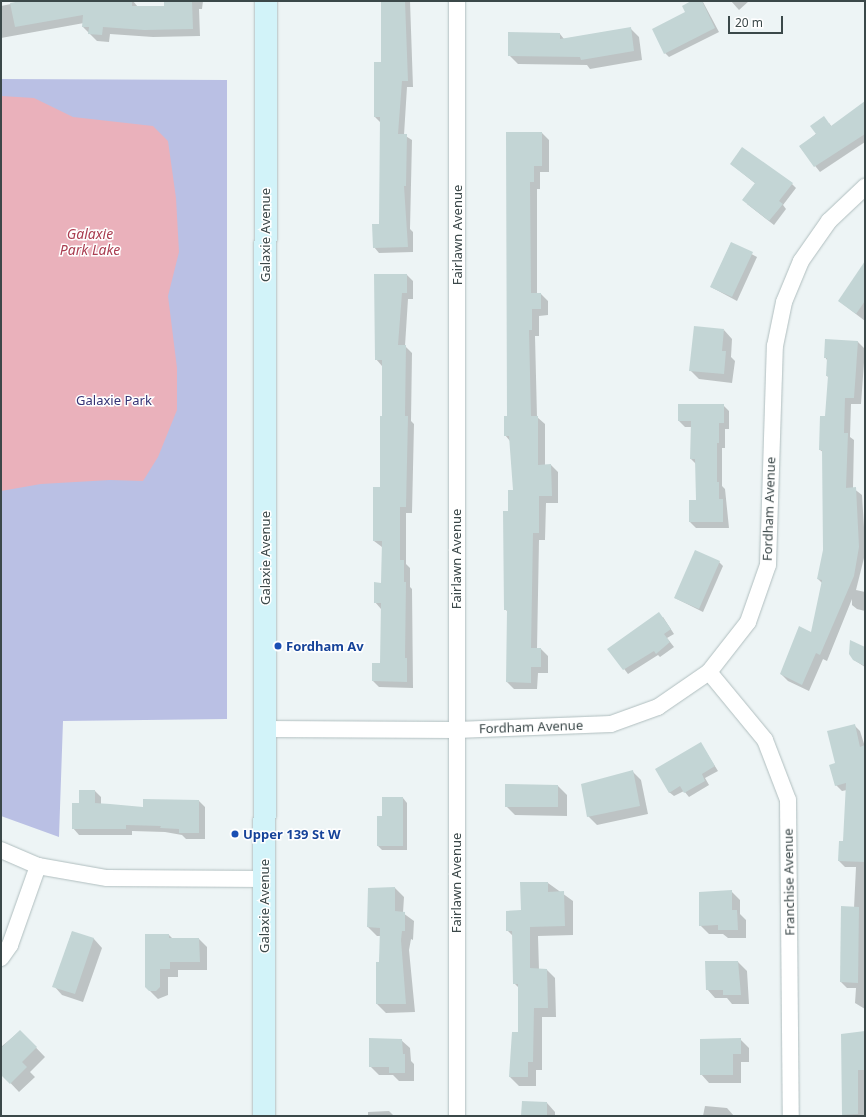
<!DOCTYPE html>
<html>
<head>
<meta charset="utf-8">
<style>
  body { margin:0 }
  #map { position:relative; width:866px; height:1117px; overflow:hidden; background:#edf4f5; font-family:"Noto Sans",sans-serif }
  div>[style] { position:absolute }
  .green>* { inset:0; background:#bac0e4 }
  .water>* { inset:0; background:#eab1bb }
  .shadow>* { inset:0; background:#0003 }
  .building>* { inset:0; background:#c3d5d5 }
  .roads { filter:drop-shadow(0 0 1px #b0bebf) drop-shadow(0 0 1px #b0bebf) }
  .street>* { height:16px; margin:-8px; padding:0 8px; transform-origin:8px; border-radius:8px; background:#fff }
  .secondary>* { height:22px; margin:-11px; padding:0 11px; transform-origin:11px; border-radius:11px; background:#d2f3f9 }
  .dots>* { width:11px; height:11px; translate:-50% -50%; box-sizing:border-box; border:2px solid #fff; border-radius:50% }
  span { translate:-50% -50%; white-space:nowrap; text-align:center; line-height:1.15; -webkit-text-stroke:3px #fff; paint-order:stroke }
  .street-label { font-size:13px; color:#3b4849 }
  .park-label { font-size:13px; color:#353375 }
  .transit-label { font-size:13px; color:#164399; font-weight:700 }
  .left { translate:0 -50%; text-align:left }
  .water-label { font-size:14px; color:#aa3e51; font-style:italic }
  .frame { position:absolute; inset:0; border:2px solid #3b4849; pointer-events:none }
  .scale { position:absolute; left:728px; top:16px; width:55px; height:18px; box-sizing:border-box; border:2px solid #3b4849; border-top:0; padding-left:5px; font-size:12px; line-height:14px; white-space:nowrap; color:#3b4849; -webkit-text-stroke:3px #fff; paint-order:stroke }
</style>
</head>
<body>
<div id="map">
  <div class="green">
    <i style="clip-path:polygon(1px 79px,227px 80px,227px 719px,63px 721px,59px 837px,1px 816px)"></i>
  </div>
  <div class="water">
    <i style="clip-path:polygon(1px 96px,34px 98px,73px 117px,153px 126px,168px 141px,176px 198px,179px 252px,168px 296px,177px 368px,177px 410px,158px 457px,143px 481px,110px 480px,41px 484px,1px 491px)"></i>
  </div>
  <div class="shadow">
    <i style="clip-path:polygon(26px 1px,133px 1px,138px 7px,165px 7px,176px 3px,176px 1px,203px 1px,202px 9px,199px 9px,200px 36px,153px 37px,110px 34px,109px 42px,97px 41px,83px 27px,84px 23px,1px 38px,1px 43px,1px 6px)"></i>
    <i style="clip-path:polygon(382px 1px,410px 1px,413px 87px,407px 87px,404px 135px,412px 140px,410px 229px,413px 232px,413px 252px,379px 253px,374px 247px,380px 225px,380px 122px,375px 117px,382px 63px)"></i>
    <i style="clip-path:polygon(693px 1px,703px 2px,719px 32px,669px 57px,665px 53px)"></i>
    <i style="clip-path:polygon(731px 1px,749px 1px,739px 10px)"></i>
    <i style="clip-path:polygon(630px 28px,639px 37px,642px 60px,590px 69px,587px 65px,518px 64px,509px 55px,560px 34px,564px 39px)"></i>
    <i style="clip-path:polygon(865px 103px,865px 142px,820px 172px,800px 147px,829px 123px,832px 127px)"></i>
    <i style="clip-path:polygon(507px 133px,542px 133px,549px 140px,549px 172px,540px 172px,540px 189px,537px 189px,537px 294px,541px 294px,548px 301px,548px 315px,539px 316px,539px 336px,535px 336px,537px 417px,545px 424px,545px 465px,551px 465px,558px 472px,558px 503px,546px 503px,545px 540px,539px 540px,537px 649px,541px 649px,548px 656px,548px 673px,538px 673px,537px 689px,514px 689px,507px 682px,508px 612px,505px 609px,509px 512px,514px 491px,510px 441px,505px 435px,508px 417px)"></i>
    <i style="clip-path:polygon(731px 164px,792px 184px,796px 188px,783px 205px,786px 209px,774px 225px,747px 204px,756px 184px)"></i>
    <i style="clip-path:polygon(731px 243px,757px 257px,737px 301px,711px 287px)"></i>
    <i style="clip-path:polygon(865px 263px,865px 321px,839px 301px)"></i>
    <i style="clip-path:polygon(407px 275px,413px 281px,413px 299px,408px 299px,405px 346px,412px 353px,411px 421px,414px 424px,412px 513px,406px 513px,406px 564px,410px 568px,410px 587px,412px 589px,413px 688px,379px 687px,373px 681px,381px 664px,381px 609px,375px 602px,382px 584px,382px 547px,374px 541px,381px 488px,383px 417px,382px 366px,376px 359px)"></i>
    <i style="clip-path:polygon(724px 330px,732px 339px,731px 357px,735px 361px,732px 383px,699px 379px,690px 370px)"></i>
    <i style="clip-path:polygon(826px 340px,858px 342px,865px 349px,861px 404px,851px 404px,850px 437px,854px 440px,853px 488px,862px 495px,864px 527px,865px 554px,856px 590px,865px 592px,865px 611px,857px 609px,852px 605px,852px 599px,827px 661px,823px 659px,809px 691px,788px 681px,781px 674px,812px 633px,822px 583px,818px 579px,824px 550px,823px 452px,820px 450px,826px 417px,829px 378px,827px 376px,827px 360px,825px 357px)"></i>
    <i style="clip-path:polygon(723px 405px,729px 411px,729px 429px,725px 429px,725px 448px,722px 448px,722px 486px,725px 489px,729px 528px,696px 528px,690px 522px,690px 501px,697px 501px,696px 464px,691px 459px,692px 427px,685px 427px,679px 421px)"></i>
    <i style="clip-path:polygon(719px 562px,723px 566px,703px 612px,675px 598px)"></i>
    <i style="clip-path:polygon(663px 617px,674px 634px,667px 638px,674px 647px,660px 657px,658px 655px,628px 674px,609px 649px)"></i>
    <i style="clip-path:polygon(865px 648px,865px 667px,854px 660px)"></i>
    <i style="clip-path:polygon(854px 725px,860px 731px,865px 747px,865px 1009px,855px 1003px,856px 988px,847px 988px,841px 982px,854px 908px,856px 867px,845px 867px,839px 861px,840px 842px,844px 842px,847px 790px,842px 791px,836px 785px,836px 764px)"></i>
    <i style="clip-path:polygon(701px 744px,718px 771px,705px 778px,709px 785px,689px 797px,684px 791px,674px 796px,669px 792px)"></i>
    <i style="clip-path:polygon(632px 771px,641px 780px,648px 814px,597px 825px,588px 816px)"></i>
    <i style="clip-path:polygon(506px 785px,558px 786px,567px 795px,567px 816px,515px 815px,506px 806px)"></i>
    <i style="clip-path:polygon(80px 791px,95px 791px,101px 797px,101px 804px,144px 808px,199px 801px,205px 807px,205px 839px,186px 839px,182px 835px,165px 832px,132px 831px,132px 835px,79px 835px,73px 828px,80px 804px)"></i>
    <i style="clip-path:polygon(403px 798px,407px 803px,407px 850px,382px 850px,378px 846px,383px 817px)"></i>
    <i style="clip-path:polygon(548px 883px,573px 901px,573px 935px,538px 936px,539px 970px,547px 970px,555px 978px,556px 1017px,542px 1017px,542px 1070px,536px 1070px,536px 1086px,519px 1086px,510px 1077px,513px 1033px,519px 1033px,519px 988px,514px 983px,513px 936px,507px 930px)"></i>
    <i style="clip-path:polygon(395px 888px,404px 897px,403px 913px,414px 921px,413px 940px,411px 939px,409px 950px,415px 1012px,386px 1013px,377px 1004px,381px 936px,377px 936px,368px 927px)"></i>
    <i style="clip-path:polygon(731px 891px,740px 900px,740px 914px,746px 920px,746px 938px,728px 938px,723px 934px,709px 934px,700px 925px)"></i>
    <i style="clip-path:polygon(72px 932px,94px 939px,102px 948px,83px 1002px,62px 995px,54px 986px)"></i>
    <i style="clip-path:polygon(169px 935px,173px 939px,199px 939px,207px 947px,207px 970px,178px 970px,178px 977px,168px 977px,168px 995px,158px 999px,146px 987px)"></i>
    <i style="clip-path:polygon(738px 962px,747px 971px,749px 1004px,732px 1004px,727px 998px,715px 998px,707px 989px)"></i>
    <i style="clip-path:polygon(20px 1031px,45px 1057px,30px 1072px,35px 1077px,19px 1092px,1px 1073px,1px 1047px)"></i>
    <i style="clip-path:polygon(865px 1032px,865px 1116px,845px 1116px,843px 1115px)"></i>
    <i style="clip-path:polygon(740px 1039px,749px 1048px,749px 1062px,741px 1062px,741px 1083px,709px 1083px,701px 1074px)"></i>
    <i style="clip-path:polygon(401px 1040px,410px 1048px,411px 1061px,414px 1064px,414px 1081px,399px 1081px,393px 1075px,379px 1075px,370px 1066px)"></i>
    <i style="clip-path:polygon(547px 1103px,555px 1112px,555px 1116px,522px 1116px)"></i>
    <i style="clip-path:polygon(705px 1106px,727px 1108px,734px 1116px,703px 1116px)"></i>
    <i style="clip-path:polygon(389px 1111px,394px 1116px,368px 1116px,368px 1112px)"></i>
  </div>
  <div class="building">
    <i style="clip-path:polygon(21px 1px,132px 1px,132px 6px,164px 6px,164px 2px,192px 1px,193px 29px,144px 30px,103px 27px,102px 35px,88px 34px,89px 27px,82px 27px,83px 15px,15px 27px,10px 3px)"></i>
    <i style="clip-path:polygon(381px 1px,405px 1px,408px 81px,402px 81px,398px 134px,407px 134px,406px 186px,404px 186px,408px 247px,373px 248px,372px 224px,379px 224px,380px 117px,374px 117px,374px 62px,381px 62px)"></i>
    <i style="clip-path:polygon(691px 1px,702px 1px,715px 28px,664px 54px,652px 29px,685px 12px,682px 6px)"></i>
    <i style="clip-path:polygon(631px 27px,634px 51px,581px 60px,580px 57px,508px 56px,508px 32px,560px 33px,560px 39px)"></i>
    <i style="clip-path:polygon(865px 101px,865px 134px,814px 167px,799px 146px,816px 134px,810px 126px,824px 116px,831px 126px)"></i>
    <i style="clip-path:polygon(506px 132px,542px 132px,542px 166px,534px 166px,534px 182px,530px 182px,531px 293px,541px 293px,541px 309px,532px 309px,532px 330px,529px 330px,531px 416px,538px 416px,538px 465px,551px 464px,552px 496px,539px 496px,539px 533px,533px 533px,531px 648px,541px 648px,541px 667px,531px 667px,531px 683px,506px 682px,507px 610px,504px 610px,503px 511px,508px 511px,508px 490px,513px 490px,509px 436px,504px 436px,504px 416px,507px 416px)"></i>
    <i style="clip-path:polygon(742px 147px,793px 183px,779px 201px,783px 204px,769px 221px,742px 200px,755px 183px,730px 164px)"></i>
    <i style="clip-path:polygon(731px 242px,753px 252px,732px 297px,710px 287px)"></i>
    <i style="clip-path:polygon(865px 261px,865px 301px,856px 314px,838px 301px)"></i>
    <i style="clip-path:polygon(374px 274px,407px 274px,407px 293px,402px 293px,398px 345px,406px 345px,405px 416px,408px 416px,406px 507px,400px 507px,400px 560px,404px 560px,404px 582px,406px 582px,405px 658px,407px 658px,407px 682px,372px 681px,372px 663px,380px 663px,381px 603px,374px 603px,374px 582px,381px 583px,382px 541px,373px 541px,373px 487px,380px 487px,380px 416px,382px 416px,382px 360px,375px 360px)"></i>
    <i style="clip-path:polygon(694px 326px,724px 329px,722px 351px,726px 351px,724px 374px,689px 371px)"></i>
    <i style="clip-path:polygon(825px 339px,858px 341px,854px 398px,845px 398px,844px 433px,848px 433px,846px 488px,856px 487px,859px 547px,854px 576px,820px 655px,816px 653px,802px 685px,780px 674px,799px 626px,811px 632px,822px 580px,817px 579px,823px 550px,822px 450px,819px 450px,820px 416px,825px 416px,828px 376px,826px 376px,827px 358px,824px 358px)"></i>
    <i style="clip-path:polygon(678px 404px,724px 404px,724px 423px,719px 423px,719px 443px,717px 443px,717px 482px,719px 482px,719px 499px,723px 499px,723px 522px,689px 522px,689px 500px,696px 500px,695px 459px,690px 459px,691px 421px,678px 421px)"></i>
    <i style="clip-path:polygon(695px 550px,720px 561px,699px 609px,674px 598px)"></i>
    <i style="clip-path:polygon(659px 612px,671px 629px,664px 634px,670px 642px,656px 654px,654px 651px,623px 670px,607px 649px)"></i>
    <i style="clip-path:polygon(850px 640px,865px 647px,865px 666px,853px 660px,849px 654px)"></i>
    <i style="clip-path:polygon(855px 724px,860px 747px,865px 745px,865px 862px,838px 861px,839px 841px,843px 841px,846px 783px,835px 786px,829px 765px,835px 763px,827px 731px)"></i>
    <i style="clip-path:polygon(701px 742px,715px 766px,702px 774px,705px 781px,684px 793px,680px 786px,669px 793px,655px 769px)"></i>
    <i style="clip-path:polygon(633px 770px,640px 806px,587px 817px,581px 784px)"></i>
    <i style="clip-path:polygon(505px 784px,558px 785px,558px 807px,505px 807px)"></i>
    <i style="clip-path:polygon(79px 790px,95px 790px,95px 803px,110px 804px,143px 807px,143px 799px,199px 800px,199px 833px,179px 833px,179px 829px,160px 828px,161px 826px,126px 825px,126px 829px,72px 829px,72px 803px,79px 803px)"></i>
    <i style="clip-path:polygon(382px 797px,403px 797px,403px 846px,377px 846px,377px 816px,382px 816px)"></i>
    <i style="clip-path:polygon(520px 882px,548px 882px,548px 892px,564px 891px,565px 926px,530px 927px,530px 968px,547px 969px,548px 1008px,534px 1008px,533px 1062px,528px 1062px,528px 1077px,509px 1077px,512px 1032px,518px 1032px,518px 984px,513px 984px,512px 931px,506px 931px,506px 911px,521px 910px)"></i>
    <i style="clip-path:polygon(395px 887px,395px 911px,405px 912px,405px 931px,402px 931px,401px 940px,406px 1004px,376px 1004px,376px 962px,379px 962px,380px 928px,367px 927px,368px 888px)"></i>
    <i style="clip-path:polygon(732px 890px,732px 910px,737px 910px,738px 930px,718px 930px,718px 925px,699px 926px,699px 892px)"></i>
    <i style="clip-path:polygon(841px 906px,859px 907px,858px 983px,840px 982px)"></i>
    <i style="clip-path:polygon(72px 931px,94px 938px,75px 994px,52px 987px)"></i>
    <i style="clip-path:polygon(145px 934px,169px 934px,169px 938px,199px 938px,200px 962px,170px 962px,170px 969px,160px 969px,160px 987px,156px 991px,149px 991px,145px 987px)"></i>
    <i style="clip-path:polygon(705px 961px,738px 961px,741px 995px,723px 995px,723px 990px,706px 990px)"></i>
    <i style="clip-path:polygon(20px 1030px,37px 1047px,22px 1062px,27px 1067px,10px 1084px,1px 1075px,1px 1048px)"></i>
    <i style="clip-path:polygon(865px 1031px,865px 1070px,858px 1070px,858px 1114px,842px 1115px,841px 1034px)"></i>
    <i style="clip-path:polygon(369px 1038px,402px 1039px,403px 1054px,405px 1054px,405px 1073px,389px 1073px,389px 1067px,369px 1067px)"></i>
    <i style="clip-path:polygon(741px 1038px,741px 1054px,733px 1054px,733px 1075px,700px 1075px,700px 1039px)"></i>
    <i style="clip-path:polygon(522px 1101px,547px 1102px,547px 1116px,521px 1116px)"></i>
  </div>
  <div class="roads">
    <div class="street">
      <i style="left:709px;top:672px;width:88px;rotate:50.5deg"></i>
      <i style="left:765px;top:740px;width:64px;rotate:69deg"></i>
      <i style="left:788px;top:800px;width:316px;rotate:89.5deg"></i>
      <i style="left:264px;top:729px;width:192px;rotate:0.3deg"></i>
      <i style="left:456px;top:730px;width:155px;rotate:-2.2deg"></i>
      <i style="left:611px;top:724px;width:50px;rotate:-19.9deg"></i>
      <i style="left:658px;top:707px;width:62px;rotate:-34.5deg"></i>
      <i style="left:709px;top:672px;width:63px;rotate:-52deg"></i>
      <i style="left:748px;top:622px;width:60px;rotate:-70.7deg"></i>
      <i style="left:768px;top:565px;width:219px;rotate:-88.2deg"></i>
      <i style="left:775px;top:346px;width:45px;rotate:-78.4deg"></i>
      <i style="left:784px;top:302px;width:44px;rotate:-67.5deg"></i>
      <i style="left:801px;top:261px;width:49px;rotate:-55deg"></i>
      <i style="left:829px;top:221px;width:50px;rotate:-43.4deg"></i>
      <i style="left:1px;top:850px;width:40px;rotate:23.4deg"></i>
      <i style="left:38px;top:866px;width:70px;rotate:9.9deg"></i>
      <i style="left:107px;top:878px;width:157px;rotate:0.4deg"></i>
      <i style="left:1px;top:958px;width:16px;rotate:-55deg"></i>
      <i style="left:10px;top:945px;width:84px;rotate:-70.5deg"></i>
      <i style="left:457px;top:1116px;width:1115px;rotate:-90deg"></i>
    </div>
    <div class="secondary">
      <i style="left:264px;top:1116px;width:1115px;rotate:-89.9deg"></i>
    </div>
  </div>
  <div class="dots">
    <i style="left:278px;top:646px;background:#1a4fb4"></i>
    <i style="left:235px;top:834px;background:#1a4fb4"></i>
  </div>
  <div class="street-label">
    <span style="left:265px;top:235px;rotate:-90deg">Galaxie Avenue</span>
    <span style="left:457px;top:235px;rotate:-90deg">Fairlawn Avenue</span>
    <span style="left:769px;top:509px;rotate:-88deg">Fordham Avenue</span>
    <span style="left:265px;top:558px;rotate:-90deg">Galaxie Avenue</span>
    <span style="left:456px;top:559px;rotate:-90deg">Fairlawn Avenue</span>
    <span style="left:531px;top:727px;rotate:-2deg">Fordham Avenue</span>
    <span style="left:789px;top:882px;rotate:-91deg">Franchise Avenue</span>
    <span style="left:456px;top:883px;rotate:-90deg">Fairlawn Avenue</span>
    <span style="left:264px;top:906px;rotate:-90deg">Galaxie Avenue</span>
  </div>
  <div class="park-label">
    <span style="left:114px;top:400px">Galaxie Park</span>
  </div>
  <div class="transit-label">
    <span class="left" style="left:286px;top:646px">Fordham Av</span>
    <span class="left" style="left:243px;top:834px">Upper 139 St W</span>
  </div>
  <div class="water-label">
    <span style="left:90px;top:242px">Galaxie<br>Park Lake</span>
  </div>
  <div class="frame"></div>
  <div class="scale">20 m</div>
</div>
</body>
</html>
